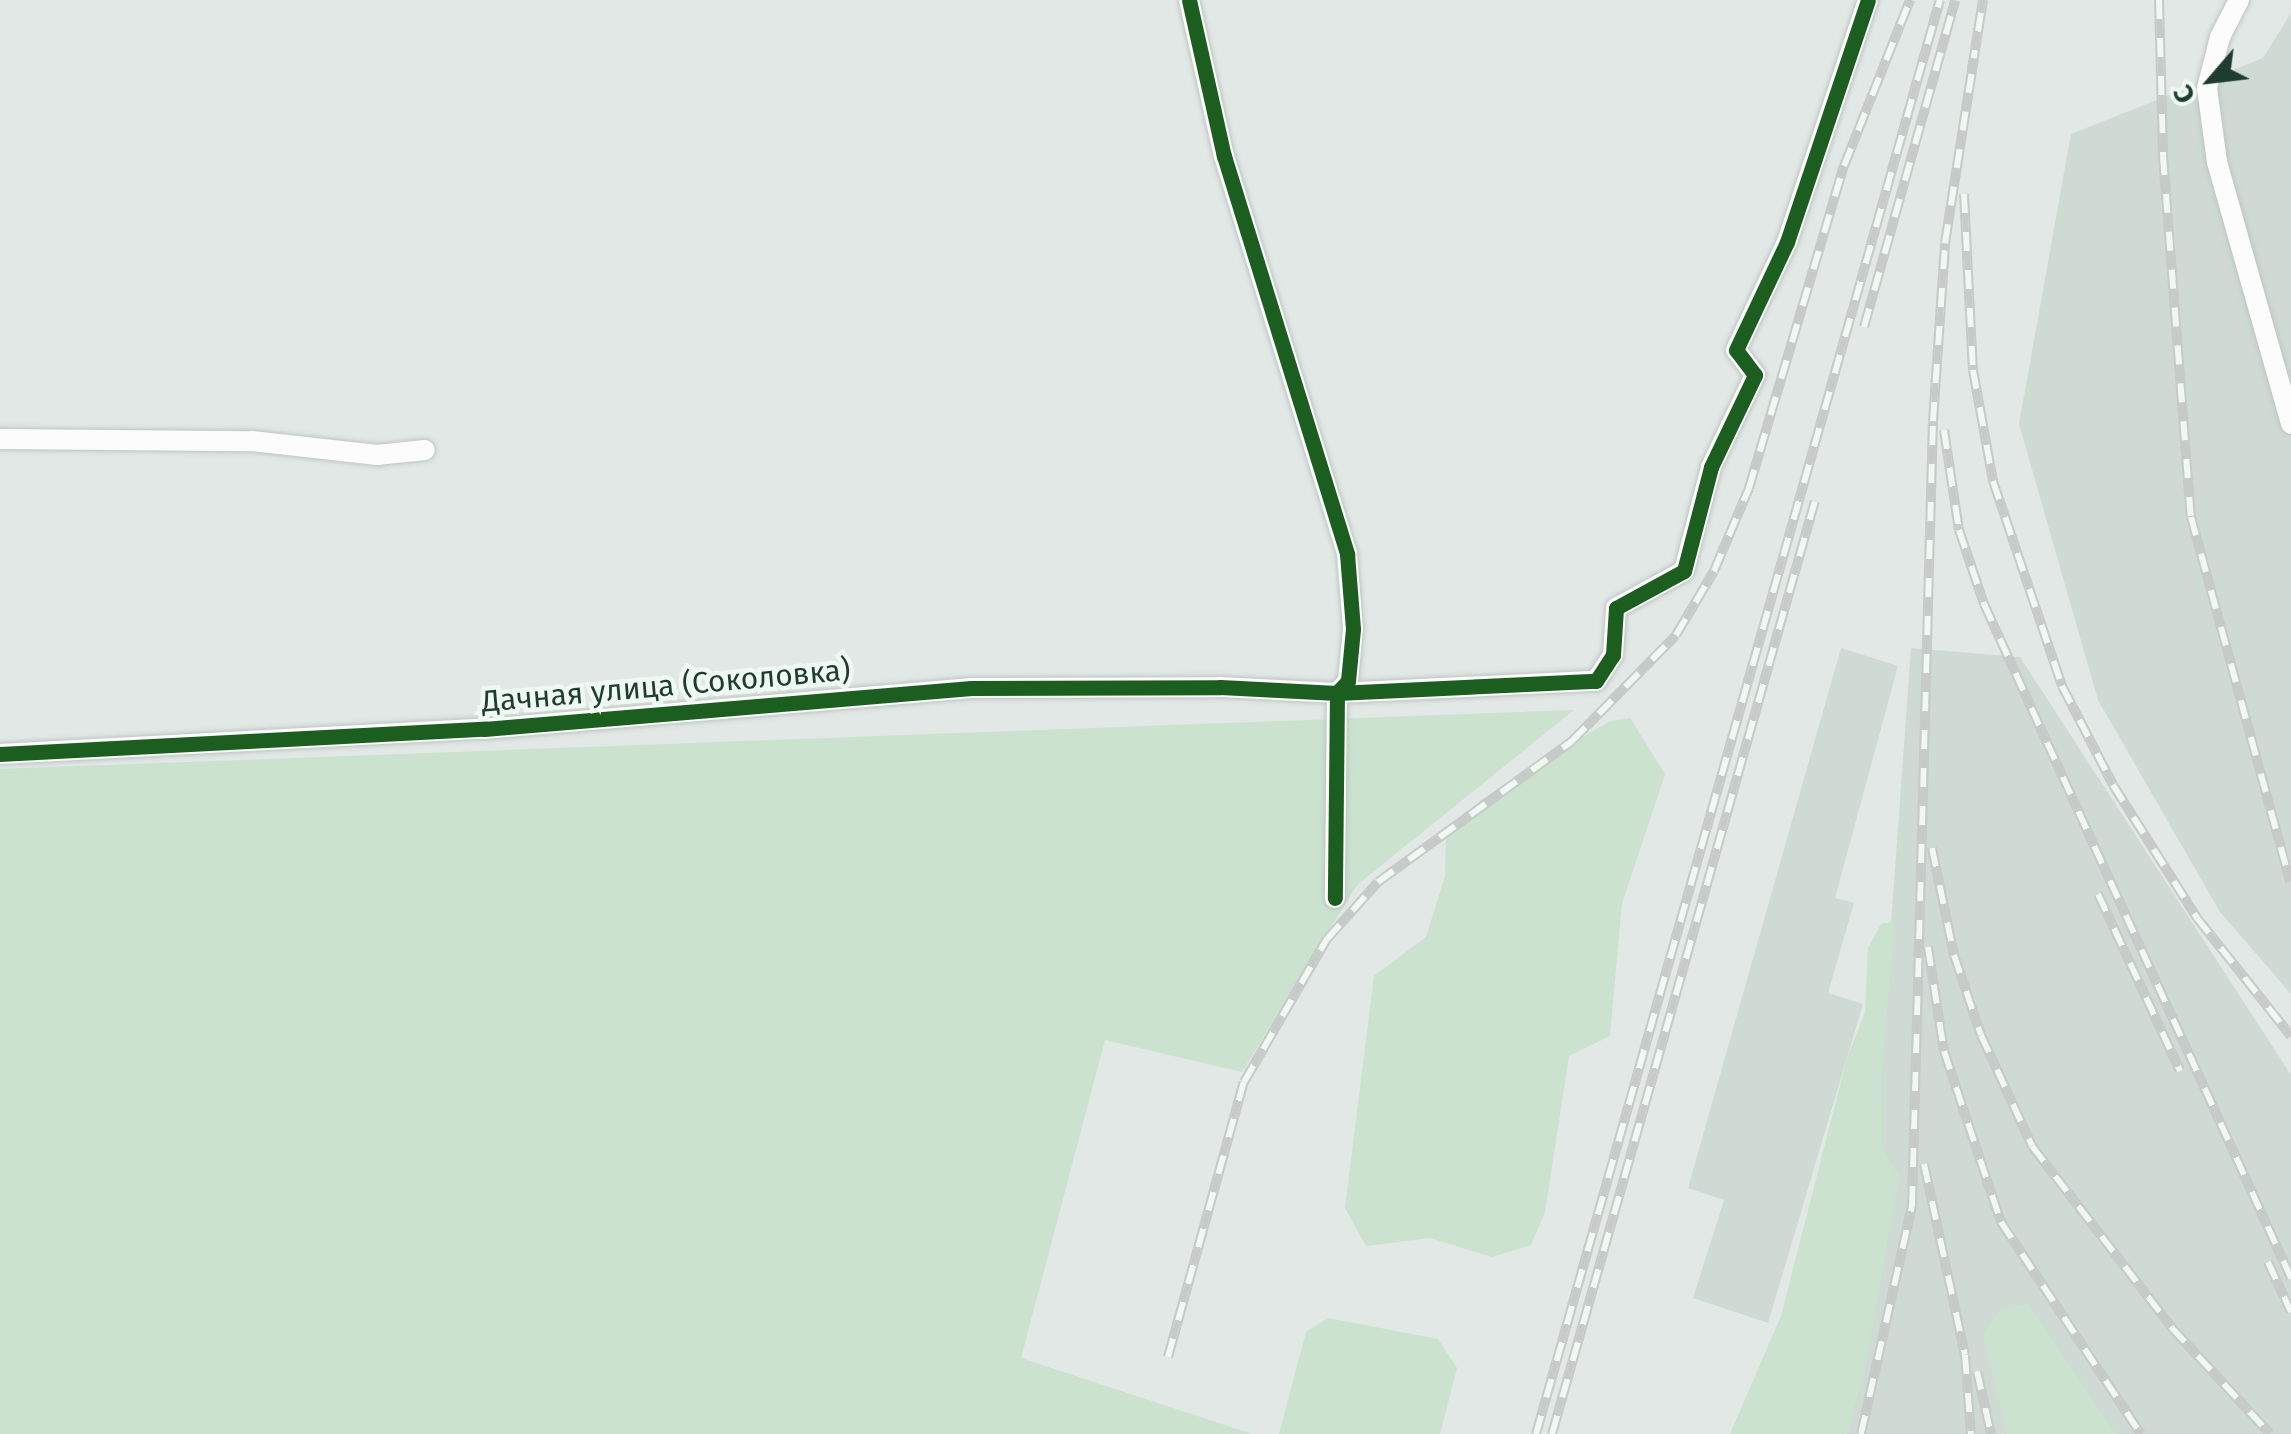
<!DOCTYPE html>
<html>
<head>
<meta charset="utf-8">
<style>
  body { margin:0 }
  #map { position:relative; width:2291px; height:1434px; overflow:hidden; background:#e2e8e5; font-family:"Fira Sans",sans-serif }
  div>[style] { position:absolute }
  .built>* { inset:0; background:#cfdad4 }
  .green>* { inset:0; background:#cae2ce }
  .roads { filter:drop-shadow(0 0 2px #bfc5c2) drop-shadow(0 0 2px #bfc5c2) }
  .minor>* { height:20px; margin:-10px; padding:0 10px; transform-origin:10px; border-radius:10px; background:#fbfcfb }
  .rail>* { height:10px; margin-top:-5px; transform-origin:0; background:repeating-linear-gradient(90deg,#eff8f2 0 19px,#c6cac8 0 38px); box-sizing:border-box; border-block:2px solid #c6cac8 }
  .cycleway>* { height:15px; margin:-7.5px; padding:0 7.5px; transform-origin:7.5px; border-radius:7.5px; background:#1b5e20 }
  span { translate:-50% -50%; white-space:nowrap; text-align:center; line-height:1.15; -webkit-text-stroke:9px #eff8f2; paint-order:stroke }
  .street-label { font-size:30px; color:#1f3c30 }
  .north { position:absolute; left:2161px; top:30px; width:100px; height:100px; -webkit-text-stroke:8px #eff8f2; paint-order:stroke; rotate:242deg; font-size:28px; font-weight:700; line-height:40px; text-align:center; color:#1f3c30 }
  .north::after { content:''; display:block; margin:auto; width:35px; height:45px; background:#1f3c30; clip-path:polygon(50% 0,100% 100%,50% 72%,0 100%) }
</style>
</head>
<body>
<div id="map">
  <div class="built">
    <i style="clip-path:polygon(2291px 13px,2291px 994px,2220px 912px,2098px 700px,2019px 424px,2071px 134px,2263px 58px)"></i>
    <i style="clip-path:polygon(1841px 648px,1898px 666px,1835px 898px,1854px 903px,1828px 993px,1863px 1004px,1768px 1323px,1693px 1298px,1724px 1200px,1688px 1188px)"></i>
    <i style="clip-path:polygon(1911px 648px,2020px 657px,2291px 1075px,2291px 1434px,1816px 1434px,1874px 1160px)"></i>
  </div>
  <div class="green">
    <i style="clip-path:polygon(1574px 710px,1357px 885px,1242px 1072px,1105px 1040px,1021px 1358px,1252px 1434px,0 1434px,0 769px)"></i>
    <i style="clip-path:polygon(1630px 718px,1665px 774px,1622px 903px,1610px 1036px,1569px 1056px,1545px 1212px,1531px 1245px,1492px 1257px,1430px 1238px,1366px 1246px,1345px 1208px,1374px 976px,1426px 937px,1445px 876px,1446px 833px,1482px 799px,1608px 722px)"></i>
    <i style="clip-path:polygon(1895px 921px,1881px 1076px,1882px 1149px,1899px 1176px,1864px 1373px,1847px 1434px,1730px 1434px,1781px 1316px,1847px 1058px,1865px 1012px,1868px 948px,1881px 924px)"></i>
    <i style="clip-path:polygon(2028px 1303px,2116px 1434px,2007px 1434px,1983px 1335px,2000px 1310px)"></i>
    <i style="clip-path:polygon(1328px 1318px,1438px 1339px,1457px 1368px,1440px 1434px,1279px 1434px,1306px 1332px)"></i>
  </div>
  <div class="roads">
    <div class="minor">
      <i style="left:1189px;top:0;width:160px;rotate:77.4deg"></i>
      <i style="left:1224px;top:156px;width:417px;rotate:72.8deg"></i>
      <i style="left:1347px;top:554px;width:75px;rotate:85.4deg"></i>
      <i style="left:1353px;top:629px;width:52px;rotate:95.5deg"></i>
      <i style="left:1348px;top:681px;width:16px;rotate:133deg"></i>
      <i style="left:1337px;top:693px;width:205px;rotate:90.6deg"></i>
      <i style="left:2239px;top:0;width:42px;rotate:117.2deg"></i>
      <i style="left:2220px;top:37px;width:53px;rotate:104.3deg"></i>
      <i style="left:2207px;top:88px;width:75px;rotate:82.3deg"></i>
      <i style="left:2217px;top:162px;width:272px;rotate:74.2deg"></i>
      <i style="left:0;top:439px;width:252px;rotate:0.5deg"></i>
      <i style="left:252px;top:441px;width:126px;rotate:6.4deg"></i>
      <i style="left:377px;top:455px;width:48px;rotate:-5.9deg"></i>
      <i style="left:0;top:754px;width:485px;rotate:-3deg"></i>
      <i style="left:484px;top:729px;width:489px;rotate:-4.8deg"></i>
      <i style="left:971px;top:688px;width:249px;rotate:-0.2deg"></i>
      <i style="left:1220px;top:687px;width:117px;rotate:2.9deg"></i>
      <i style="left:1337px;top:693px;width:259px;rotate:-2.7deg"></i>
      <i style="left:1596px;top:681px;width:31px;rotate:-57deg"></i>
      <i style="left:1613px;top:655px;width:47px;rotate:-86.3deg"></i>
      <i style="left:1616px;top:608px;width:77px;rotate:-28.6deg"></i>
      <i style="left:1684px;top:571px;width:107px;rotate:-75.4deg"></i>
      <i style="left:1711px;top:467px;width:102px;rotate:-64.4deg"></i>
      <i style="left:1755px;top:375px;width:31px;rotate:-127deg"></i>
      <i style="left:1736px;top:350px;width:119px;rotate:-64.7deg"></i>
      <i style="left:1787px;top:242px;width:255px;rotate:-71.5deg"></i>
    </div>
  </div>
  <div class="rail">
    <i style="left:2159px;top:0;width:156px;rotate:88.5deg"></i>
    <i style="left:2163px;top:156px;width:362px;rotate:85.6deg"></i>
    <i style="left:2191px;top:517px;width:378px;rotate:74.8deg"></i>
    <i style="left:1972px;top:69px;width:70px;rotate:-80.9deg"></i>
    <i style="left:1964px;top:194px;width:176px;rotate:87.1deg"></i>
    <i style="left:1973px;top:370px;width:113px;rotate:79.8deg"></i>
    <i style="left:1993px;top:481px;width:216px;rotate:71.4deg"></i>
    <i style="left:2062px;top:686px;width:111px;rotate:62.7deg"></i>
    <i style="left:2113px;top:785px;width:157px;rotate:57.7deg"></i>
    <i style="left:2197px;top:918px;width:151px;rotate:51.5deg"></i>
    <i style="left:1864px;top:327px;width:339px;rotate:-74.4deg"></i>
    <i style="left:1944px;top:430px;width:101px;rotate:81.5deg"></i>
    <i style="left:1959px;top:530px;width:78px;rotate:71.3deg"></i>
    <i style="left:1984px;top:604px;width:741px;rotate:65.51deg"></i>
    <i style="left:1932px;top:848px;width:109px;rotate:78.4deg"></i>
    <i style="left:1954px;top:955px;width:84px;rotate:71.4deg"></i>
    <i style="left:1981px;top:1035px;width:122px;rotate:65.3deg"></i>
    <i style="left:2032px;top:1146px;width:230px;rotate:52.4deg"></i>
    <i style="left:2172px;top:1328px;width:144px;rotate:47.2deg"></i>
    <i style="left:2098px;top:894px;width:195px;rotate:65.1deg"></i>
    <i style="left:1928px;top:947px;width:105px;rotate:81.3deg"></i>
    <i style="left:1944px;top:1051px;width:180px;rotate:71.6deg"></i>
    <i style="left:2001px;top:1222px;width:254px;rotate:56.6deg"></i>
    <i style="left:1924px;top:1164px;width:195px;rotate:77.9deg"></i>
    <i style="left:1965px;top:1355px;width:79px;rotate:85.7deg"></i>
    <i style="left:2268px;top:1262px;width:55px;rotate:65.3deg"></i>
    <i style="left:1168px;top:1357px;width:285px;rotate:-74.6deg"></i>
    <i style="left:1244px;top:1082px;width:165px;rotate:-59.9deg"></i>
    <i style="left:1327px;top:939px;width:76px;rotate:-48.2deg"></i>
    <i style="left:1378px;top:882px;width:240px;rotate:-36deg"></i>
    <i style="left:1572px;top:741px;width:148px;rotate:-45.5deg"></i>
    <i style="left:1676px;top:635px;width:74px;rotate:-59.3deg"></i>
    <i style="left:1714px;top:571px;width:90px;rotate:-67.1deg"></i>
    <i style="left:1749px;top:488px;width:336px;rotate:-73.6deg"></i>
    <i style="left:1844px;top:166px;width:179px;rotate:-68.3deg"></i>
    <i style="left:1977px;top:1371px;width:65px;rotate:77.5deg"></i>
    <i style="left:1536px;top:1434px;width:1490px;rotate:-74.27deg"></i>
    <i style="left:1552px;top:1434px;width:969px;rotate:-74.26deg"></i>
    <i style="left:1861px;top:1434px;width:235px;rotate:-77.4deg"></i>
    <i style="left:1912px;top:1205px;width:784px;rotate:-88.47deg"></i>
    <i style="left:1933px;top:421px;width:178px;rotate:-86.1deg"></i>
    <i style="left:1945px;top:243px;width:187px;rotate:-81.1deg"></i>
  </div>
  <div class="cycleway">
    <i style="left:1189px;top:0;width:160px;rotate:77.4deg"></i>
    <i style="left:1224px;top:156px;width:417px;rotate:72.8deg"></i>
    <i style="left:1347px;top:554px;width:75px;rotate:85.4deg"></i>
    <i style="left:1353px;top:629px;width:52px;rotate:95.5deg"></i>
    <i style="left:1348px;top:681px;width:16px;rotate:133deg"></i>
    <i style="left:1337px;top:693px;width:205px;rotate:90.6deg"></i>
    <i style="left:0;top:754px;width:485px;rotate:-3deg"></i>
    <i style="left:484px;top:729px;width:489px;rotate:-4.8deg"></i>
    <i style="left:971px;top:688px;width:249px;rotate:-0.2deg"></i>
    <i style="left:1220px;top:687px;width:117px;rotate:2.9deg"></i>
    <i style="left:1337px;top:693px;width:259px;rotate:-2.7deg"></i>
    <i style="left:1596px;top:681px;width:31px;rotate:-57deg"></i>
    <i style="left:1613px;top:655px;width:47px;rotate:-86.3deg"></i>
    <i style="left:1616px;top:608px;width:77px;rotate:-28.6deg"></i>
    <i style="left:1684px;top:571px;width:107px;rotate:-75.4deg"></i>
    <i style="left:1711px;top:467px;width:102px;rotate:-64.4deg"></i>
    <i style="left:1755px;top:375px;width:31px;rotate:-127deg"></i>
    <i style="left:1736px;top:350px;width:119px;rotate:-64.7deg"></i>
    <i style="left:1787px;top:242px;width:255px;rotate:-71.5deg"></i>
  </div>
  <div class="street-label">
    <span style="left:666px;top:686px;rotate:-5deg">Дачная улица (Соколовка)</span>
  </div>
  <div class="north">С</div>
</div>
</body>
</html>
